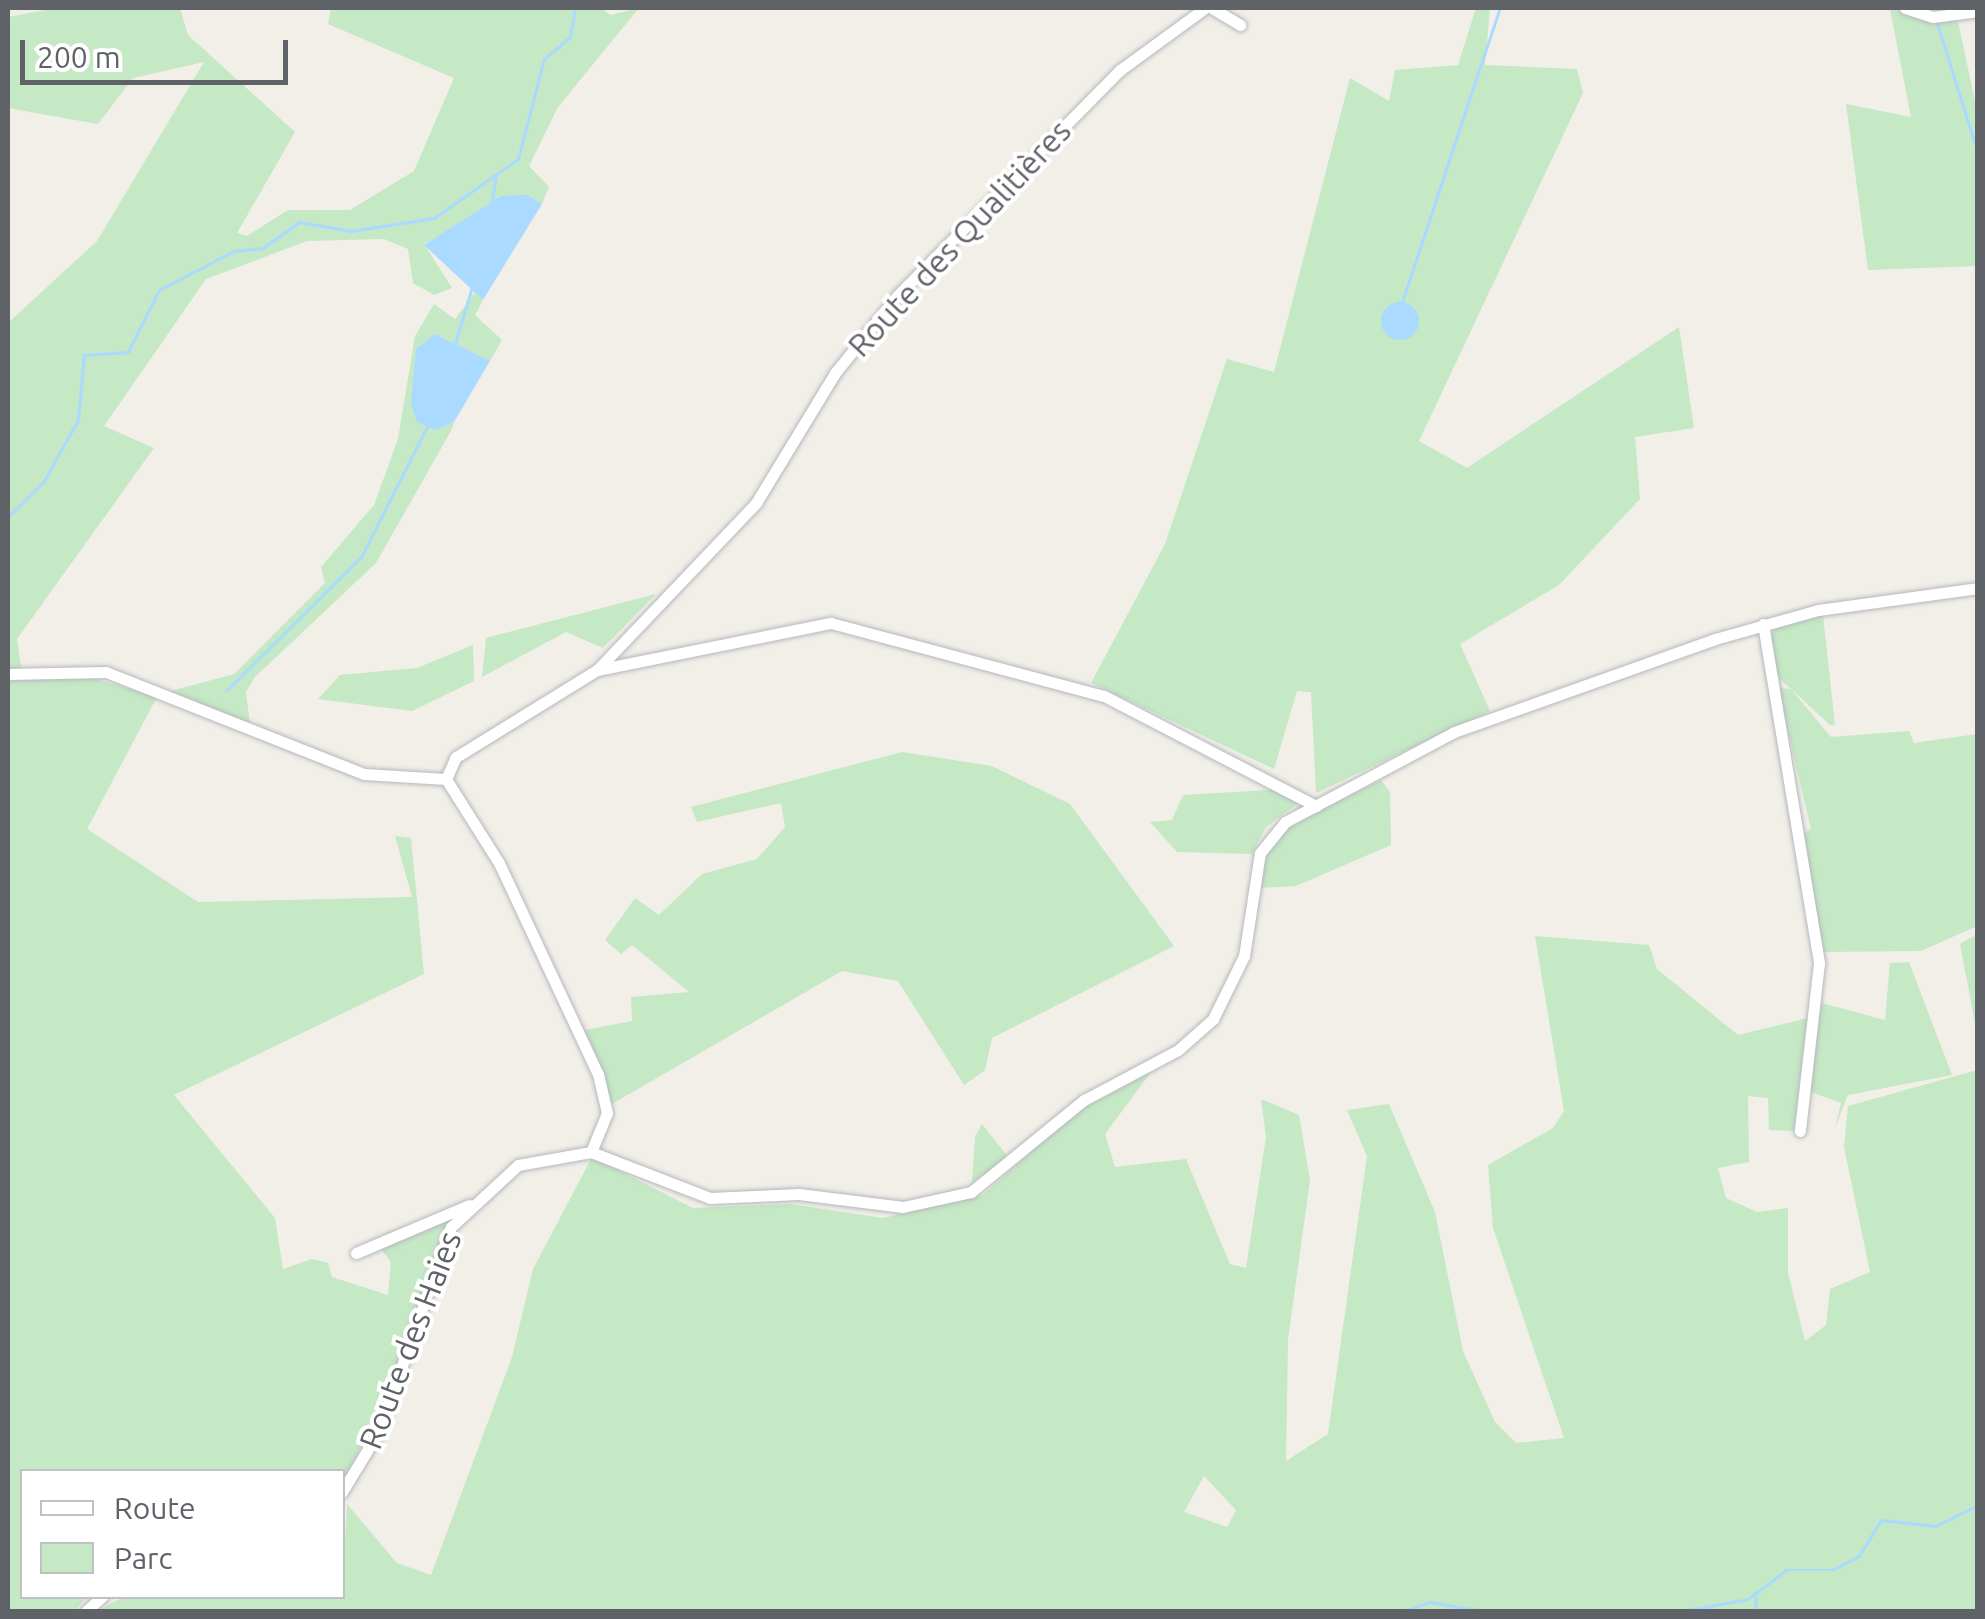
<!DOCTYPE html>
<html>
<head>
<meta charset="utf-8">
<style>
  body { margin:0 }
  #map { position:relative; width:1985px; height:1619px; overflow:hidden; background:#f1efe8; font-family:Ubuntu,sans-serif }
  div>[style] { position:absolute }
  .green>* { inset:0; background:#c5e8c5 }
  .water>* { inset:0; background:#aadaff }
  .round { border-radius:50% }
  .stream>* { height:2.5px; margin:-1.25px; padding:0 1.25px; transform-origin:1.25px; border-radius:1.25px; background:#aadaff }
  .roads { filter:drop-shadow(0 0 2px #b5b8bc) drop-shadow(0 0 2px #b5b8bc) }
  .minor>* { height:11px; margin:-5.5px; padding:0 5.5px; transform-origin:5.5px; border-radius:5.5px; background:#fff }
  span { translate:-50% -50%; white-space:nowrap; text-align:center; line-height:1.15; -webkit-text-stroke:8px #fff; paint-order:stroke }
  .street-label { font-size:32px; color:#5f6368 }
  .frame { position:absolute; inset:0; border:10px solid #5f6368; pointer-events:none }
  .legend { position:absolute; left:20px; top:1469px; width:325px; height:130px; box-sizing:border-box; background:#fff; border:2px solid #bfc1c3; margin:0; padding:12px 18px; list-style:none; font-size:30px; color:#5f6368 }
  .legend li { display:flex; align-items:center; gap:20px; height:50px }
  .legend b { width:50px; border:2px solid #bfc1c3 }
  .scale { position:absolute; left:20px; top:40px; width:268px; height:45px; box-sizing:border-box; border:5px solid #5f6368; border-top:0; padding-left:12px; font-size:30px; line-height:35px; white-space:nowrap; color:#5f6368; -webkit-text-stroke:8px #fff; paint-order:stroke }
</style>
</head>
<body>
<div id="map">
  <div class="green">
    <i style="clip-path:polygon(55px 8px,180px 8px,188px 35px,295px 132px,237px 233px,247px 236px,288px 210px,350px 210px,414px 171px,454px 78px,328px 24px,331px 8px,602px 8px,610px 15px,639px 8px,558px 107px,529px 166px,549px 187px,542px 204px,528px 195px,424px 244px,452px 288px,434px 295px,413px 283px,408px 249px,384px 239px,307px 241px,206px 279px,104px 426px,154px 448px,17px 639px,21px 667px,8px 669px,8px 323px,97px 241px,204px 62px,133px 78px,98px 124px,8px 108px,8px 17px)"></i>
    <i style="clip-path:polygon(1476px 8px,1490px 8px,1485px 65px,1577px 69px,1583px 93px,1419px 441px,1467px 468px,1679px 327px,1694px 428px,1635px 437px,1640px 499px,1559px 585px,1460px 644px,1490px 711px,1316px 793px,1311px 692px,1297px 691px,1274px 769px,1091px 683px,1165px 544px,1227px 359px,1274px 372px,1350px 78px,1389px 101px,1395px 70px,1458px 65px)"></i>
    <i style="clip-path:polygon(1890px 9px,1958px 21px,1977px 111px,1977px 266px,1868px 270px,1846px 104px,1911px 117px)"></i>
    <i style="clip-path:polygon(475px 292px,483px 300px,475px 315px,502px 340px,490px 361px,435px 334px,435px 430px,454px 422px,452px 429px,376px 563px,255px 677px,246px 692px,250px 725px,171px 691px,234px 674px,325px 583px,321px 567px,374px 505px,398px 439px,415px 336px,434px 304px,455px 319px)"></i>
    <i style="clip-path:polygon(656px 594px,603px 648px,566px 632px,482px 677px,486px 638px)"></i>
    <i style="clip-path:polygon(1823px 615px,1835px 725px,1830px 725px,1779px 678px,1770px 639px,1776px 625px)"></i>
    <i style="clip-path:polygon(473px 645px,474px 681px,412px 711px,318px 699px,340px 675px,417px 668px)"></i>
    <i style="clip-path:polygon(83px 675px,157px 697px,87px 829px,198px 902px,412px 897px,395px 836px,411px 838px,424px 974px,174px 1095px,275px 1218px,283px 1269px,312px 1259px,328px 1263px,332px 1277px,388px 1295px,391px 1262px,377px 1244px,450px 1215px,387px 1397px,343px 1482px,342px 1472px,22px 1472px,22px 1596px,87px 1597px,74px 1611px,8px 1611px,8px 681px)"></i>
    <i style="clip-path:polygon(1778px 688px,1791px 689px,1831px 737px,1909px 731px,1914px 743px,1977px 734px,1977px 926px,1921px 951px,1823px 952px,1804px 833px,1811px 829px)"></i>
    <i style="clip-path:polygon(902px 752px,992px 766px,1070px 804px,1174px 946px,992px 1038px,985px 1070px,964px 1085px,898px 981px,842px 971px,612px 1104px,580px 1031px,632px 1021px,631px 997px,689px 992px,632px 945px,621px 954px,605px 940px,635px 898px,659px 915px,702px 874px,757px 859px,785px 827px,781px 803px,697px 822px,691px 807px)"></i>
    <i style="clip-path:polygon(1381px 780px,1390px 792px,1391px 845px,1296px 886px,1259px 888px,1264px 855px,1285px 828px)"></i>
    <i style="clip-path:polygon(1284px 789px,1300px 802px,1266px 827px,1252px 854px,1177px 852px,1150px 822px,1172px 820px,1183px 795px)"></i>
    <i style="clip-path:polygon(1977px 934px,1977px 1034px,1960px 944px)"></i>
    <i style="clip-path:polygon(evenodd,1535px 936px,1649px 945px,1657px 969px,1738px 1035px,1807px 1018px,1794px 1131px,1769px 1130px,1768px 1098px,1748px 1096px,1749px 1162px,1718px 1168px,1726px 1198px,1757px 1212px,1788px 1208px,1788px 1273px,1805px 1341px,1826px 1325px,1830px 1289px,1870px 1272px,1844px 1147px,1848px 1106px,1977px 1070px,1977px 1611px,96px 1612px,123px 1597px,342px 1596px,347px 1504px,397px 1563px,431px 1575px,512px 1357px,533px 1269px,592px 1157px,693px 1208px,791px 1204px,883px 1218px,983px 1195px,1076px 1112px,1151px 1072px,1105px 1134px,1115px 1167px,1186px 1159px,1230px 1264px,1246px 1268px,1266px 1137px,1261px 1099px,1299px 1115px,1310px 1180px,1288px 1340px,1286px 1461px,1328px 1434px,1367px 1156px,1347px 1110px,1389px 1104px,1435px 1212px,1463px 1351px,1495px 1422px,1516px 1443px,1564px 1438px,1493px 1228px,1488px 1165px,1553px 1128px,1564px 1111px,1535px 936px,1204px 1476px,1236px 1510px,1227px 1527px,1184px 1512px,1204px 1476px)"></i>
    <i style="clip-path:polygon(1909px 962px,1952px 1075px,1848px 1095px,1835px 1128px,1841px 1103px,1808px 1091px,1818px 1002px,1885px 1020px,1890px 963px)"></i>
    <i style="clip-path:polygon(982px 1124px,1009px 1158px,972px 1182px,975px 1137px)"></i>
  </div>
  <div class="water">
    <i style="clip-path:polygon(528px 195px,542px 204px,483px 300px,424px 245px,501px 196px)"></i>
    <i class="round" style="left:1381px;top:302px;width:38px;height:38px"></i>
    <i style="clip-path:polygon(435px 334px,490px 361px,454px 422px,435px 430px,417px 422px,411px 403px,416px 349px)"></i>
  </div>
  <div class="stream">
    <i style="left:1936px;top:19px;width:139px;rotate:72.5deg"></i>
    <i style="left:492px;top:202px;width:27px;rotate:-82deg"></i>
    <i style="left:1401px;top:305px;width:313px;rotate:-71.6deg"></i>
    <i style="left:454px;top:347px;width:63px;rotate:-73.3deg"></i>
    <i style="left:8px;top:517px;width:51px;rotate:-45deg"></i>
    <i style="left:44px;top:481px;width:70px;rotate:-60.9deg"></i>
    <i style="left:78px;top:420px;width:65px;rotate:-84.7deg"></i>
    <i style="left:84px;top:355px;width:44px;rotate:-3.9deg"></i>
    <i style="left:128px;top:352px;width:69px;rotate:-63.4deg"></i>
    <i style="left:159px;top:290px;width:85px;rotate:-27.5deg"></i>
    <i style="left:234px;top:251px;width:29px;rotate:-6deg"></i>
    <i style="left:263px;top:248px;width:44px;rotate:-35.8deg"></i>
    <i style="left:299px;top:222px;width:53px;rotate:9.8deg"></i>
    <i style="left:351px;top:231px;width:84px;rotate:-8.9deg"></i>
    <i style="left:434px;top:218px;width:103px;rotate:-35.1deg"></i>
    <i style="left:518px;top:159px;width:103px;rotate:-75.4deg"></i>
    <i style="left:544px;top:59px;width:34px;rotate:-40deg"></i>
    <i style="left:570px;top:37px;width:29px;rotate:-80deg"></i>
    <i style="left:227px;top:690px;width:189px;rotate:-44.8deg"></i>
    <i style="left:361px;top:557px;width:148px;rotate:-63.1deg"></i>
    <i style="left:1402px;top:1612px;width:29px;rotate:-20deg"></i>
    <i style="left:1429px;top:1602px;width:62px;rotate:9.3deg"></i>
    <i style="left:1677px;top:1612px;width:72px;rotate:-10.4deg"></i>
    <i style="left:1748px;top:1599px;width:48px;rotate:-37.3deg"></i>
    <i style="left:1786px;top:1570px;width:46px"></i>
    <i style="left:1832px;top:1570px;width:30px;rotate:-27deg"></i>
    <i style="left:1859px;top:1556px;width:42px;rotate:-58.6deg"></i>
    <i style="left:1881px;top:1520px;width:55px;rotate:6.2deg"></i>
    <i style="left:1936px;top:1526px;width:47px;rotate:-26.6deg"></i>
    <i style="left:1755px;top:1612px;width:14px;rotate:-86deg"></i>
  </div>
  <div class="roads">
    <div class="minor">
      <i style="left:1212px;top:8px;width:33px;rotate:31deg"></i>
      <i style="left:1905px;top:8px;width:29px;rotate:18deg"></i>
      <i style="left:1933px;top:17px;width:45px;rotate:-7.6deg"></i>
      <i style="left:1763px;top:624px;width:344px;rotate:80.6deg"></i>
      <i style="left:1819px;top:963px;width:169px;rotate:96.5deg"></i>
      <i style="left:597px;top:670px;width:231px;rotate:-46.4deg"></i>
      <i style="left:756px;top:503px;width:152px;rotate:-58.7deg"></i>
      <i style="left:835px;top:373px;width:100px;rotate:-51.1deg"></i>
      <i style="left:898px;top:295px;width:316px;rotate:-45.4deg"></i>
      <i style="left:1120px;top:70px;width:105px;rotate:-36.1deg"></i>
      <i style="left:8px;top:674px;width:98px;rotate:-1.2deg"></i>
      <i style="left:106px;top:672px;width:277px;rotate:21.6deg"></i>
      <i style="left:364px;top:774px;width:82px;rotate:3.5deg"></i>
      <i style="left:446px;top:779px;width:24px;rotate:-66deg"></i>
      <i style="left:456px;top:757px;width:166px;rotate:-31.7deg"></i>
      <i style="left:597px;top:670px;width:239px;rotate:-11.4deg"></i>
      <i style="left:831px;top:623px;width:283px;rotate:15deg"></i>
      <i style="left:1104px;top:696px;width:239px;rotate:27.4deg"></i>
      <i style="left:446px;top:779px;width:99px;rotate:57.8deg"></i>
      <i style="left:499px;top:863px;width:233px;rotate:64.9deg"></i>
      <i style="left:598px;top:1074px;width:40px;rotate:77deg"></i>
      <i style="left:607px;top:1113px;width:42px;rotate:112.3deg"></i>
      <i style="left:356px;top:1253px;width:123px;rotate:-23deg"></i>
      <i style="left:342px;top:1492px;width:71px;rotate:-58.8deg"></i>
      <i style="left:379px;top:1431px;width:216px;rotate:-70.6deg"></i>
      <i style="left:451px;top:1227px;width:91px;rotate:-42.8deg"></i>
      <i style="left:518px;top:1165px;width:74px;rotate:-10.1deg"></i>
      <i style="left:591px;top:1152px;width:128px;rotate:21.1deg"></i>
      <i style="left:710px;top:1198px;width:89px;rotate:-2.6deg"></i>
      <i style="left:799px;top:1194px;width:105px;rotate:7.1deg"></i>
      <i style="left:903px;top:1207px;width:70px;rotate:-12.4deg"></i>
      <i style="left:971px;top:1192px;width:146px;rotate:-39.2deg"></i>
      <i style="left:1084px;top:1100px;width:106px;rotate:-28deg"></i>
      <i style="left:1178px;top:1050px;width:47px;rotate:-41.5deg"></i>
      <i style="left:1213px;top:1019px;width:70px;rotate:-63.8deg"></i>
      <i style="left:1244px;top:956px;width:104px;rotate:-81.2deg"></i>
      <i style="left:1260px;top:853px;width:40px;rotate:-51deg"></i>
      <i style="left:1285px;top:822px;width:191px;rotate:-28deg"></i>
      <i style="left:1454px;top:732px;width:277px;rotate:-19.6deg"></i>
      <i style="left:1715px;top:639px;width:107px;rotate:-15.7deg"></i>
      <i style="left:1818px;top:610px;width:162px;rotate:-7.8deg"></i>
      <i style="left:85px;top:1612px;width:24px;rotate:-42deg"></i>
    </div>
  </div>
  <div class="street-label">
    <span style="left:959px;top:238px;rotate:-47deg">Route des Qualitières</span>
    <span style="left:410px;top:1340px;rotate:-69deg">Route des Haies</span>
  </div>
  <div class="frame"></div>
  <ul class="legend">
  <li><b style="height:12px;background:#fff"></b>Route</li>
  <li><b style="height:28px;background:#c5e8c5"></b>Parc</li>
  </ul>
  <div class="scale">200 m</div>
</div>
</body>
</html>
